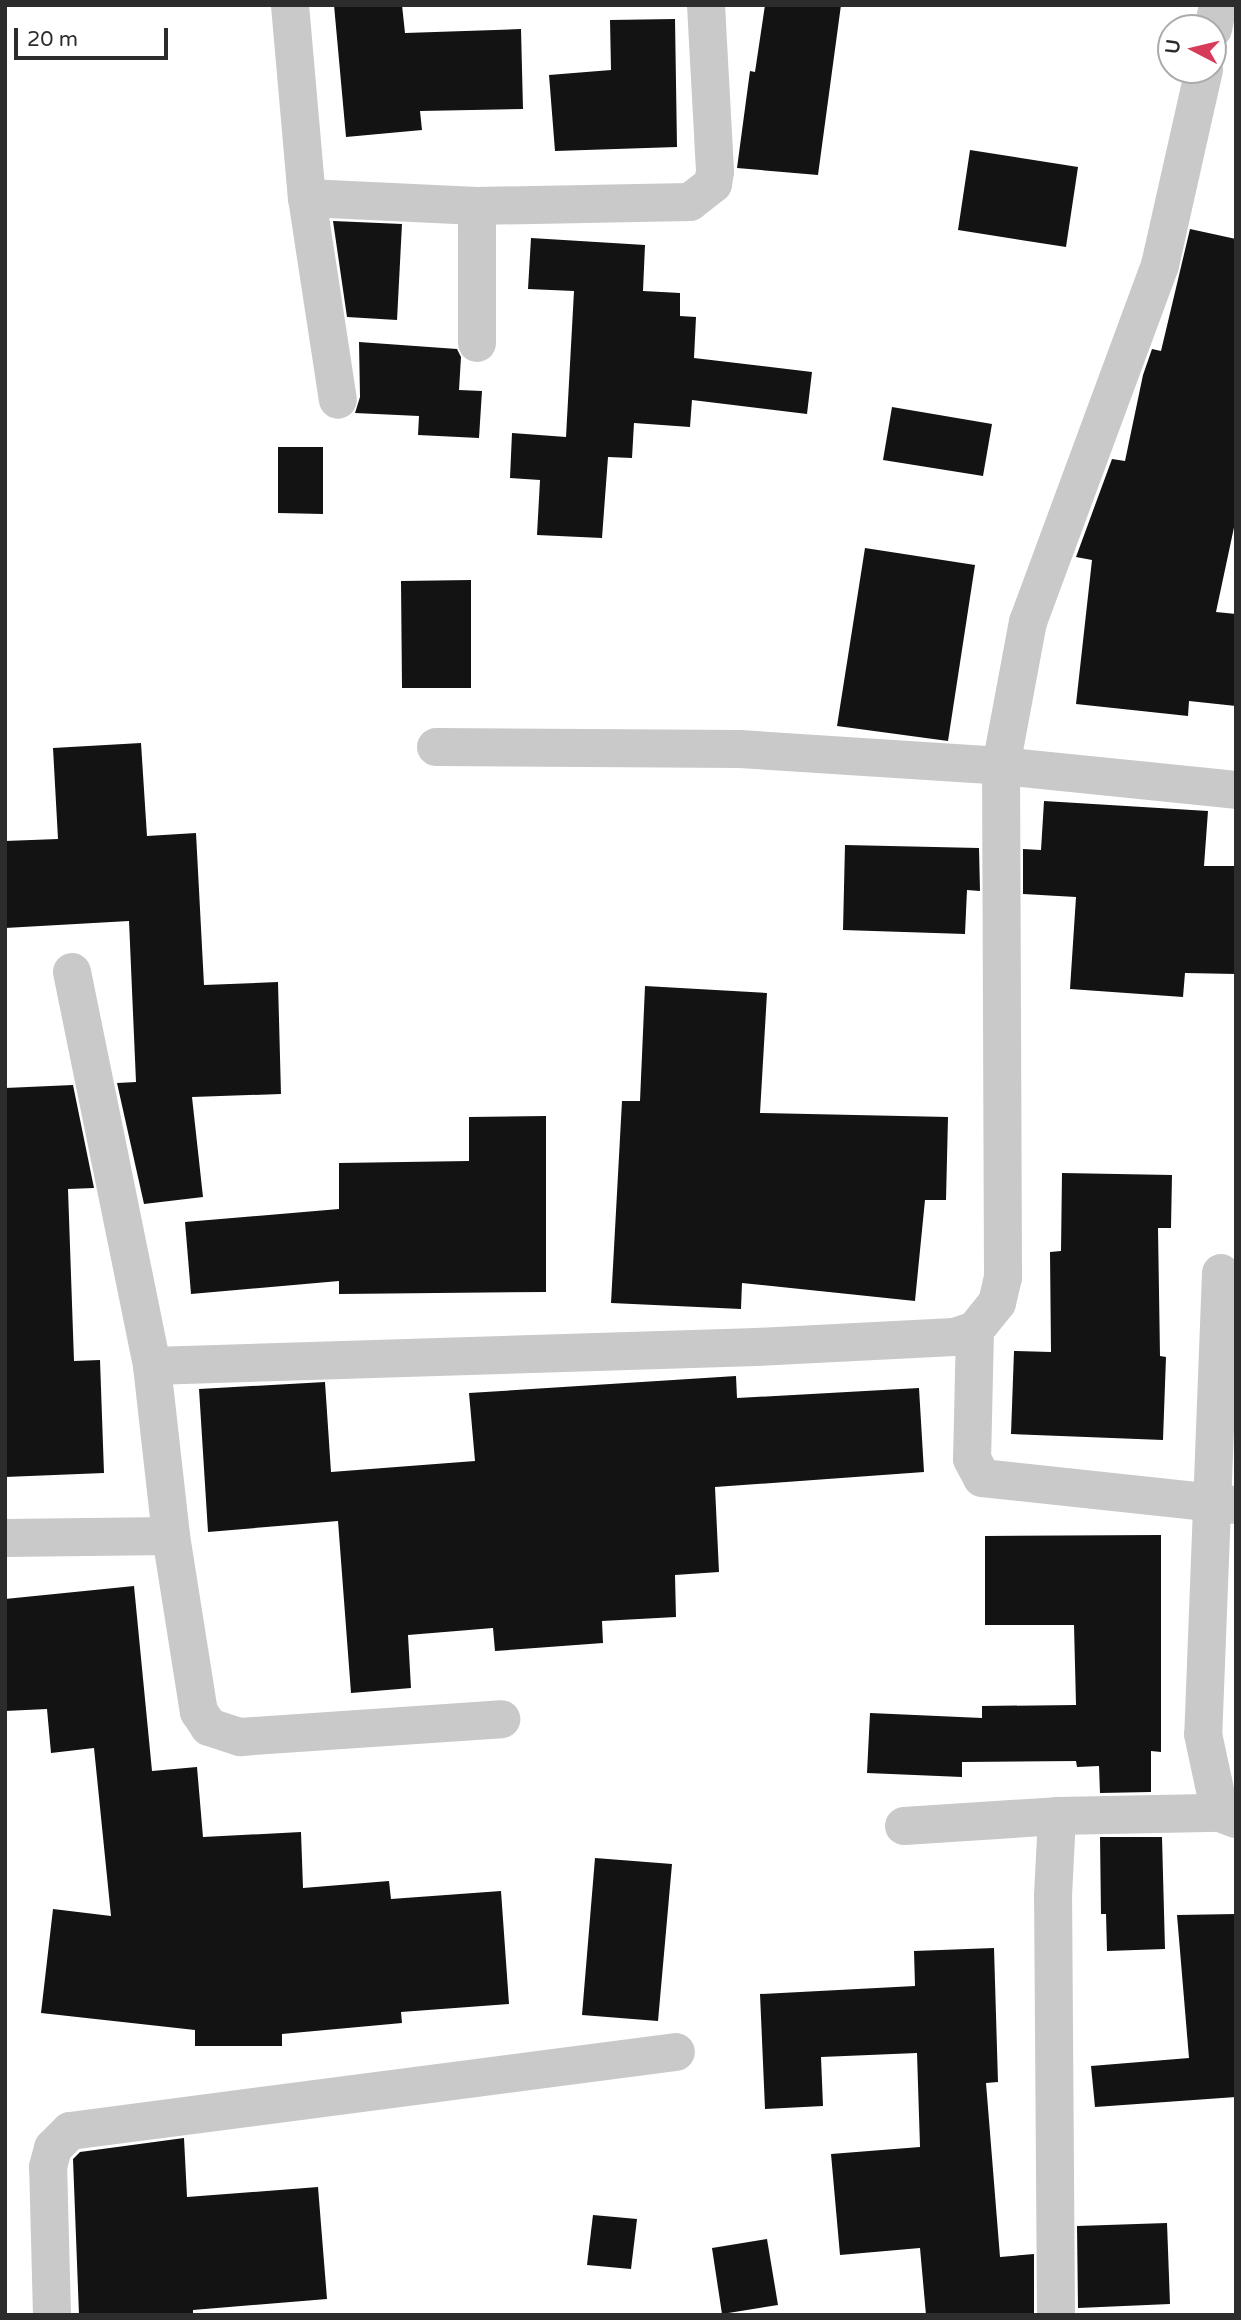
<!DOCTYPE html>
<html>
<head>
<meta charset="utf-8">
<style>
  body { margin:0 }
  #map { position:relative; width:1241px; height:2320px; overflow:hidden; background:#fff; font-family:"Varela Round",sans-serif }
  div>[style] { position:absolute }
  .building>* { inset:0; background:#131313 }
  .minor>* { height:38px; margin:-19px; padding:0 19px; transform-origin:19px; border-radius:19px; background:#c9c9c9 }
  span { translate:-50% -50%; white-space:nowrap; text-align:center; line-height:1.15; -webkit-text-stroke:7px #fff; paint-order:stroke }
  .frame { position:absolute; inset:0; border:7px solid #2c2c2c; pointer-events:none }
  .north { position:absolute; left:1157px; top:14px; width:70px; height:70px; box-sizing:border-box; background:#fff; border:2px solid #ababab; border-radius:50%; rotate:277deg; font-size:19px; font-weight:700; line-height:28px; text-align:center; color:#2c2c2c }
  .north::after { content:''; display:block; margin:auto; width:24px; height:32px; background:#d73b59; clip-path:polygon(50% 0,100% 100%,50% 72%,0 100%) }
  .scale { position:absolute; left:14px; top:28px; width:154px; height:32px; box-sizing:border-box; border:4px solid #2c2c2c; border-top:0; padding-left:9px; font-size:21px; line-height:24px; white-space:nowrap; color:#2c2c2c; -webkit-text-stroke:5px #fff; paint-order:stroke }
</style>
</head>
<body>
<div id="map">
  <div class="building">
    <i style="clip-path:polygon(334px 5px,402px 5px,405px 33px,521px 29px,523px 109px,420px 111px,422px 130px,346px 137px)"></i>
    <i style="clip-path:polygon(765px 5px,841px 5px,818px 175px,737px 168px,750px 71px,755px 72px)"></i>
    <i style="clip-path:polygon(675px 19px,677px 147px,555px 151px,549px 75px,611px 70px,610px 20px)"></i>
    <i style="clip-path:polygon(970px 150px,1078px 167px,1066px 247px,958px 230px)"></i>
    <i style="clip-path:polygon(333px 221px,402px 224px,397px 320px,347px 317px)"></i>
    <i style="clip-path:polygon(1190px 229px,1236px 239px,1236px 518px,1216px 612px,1236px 614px,1236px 706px,1189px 701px,1188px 716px,1076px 704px,1092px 560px,1076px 557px,1112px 459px,1125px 461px,1143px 375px,1152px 349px,1161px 351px)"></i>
    <i style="clip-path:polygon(531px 238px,645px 245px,643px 291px,680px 293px,680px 316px,696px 317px,694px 358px,812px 372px,807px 414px,692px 400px,690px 427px,634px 423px,632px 458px,608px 457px,602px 538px,537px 535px,540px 480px,510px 478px,512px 433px,566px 437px,574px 291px,528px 289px)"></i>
    <i style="clip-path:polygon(359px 342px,457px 349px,461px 357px,459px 390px,482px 391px,479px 438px,418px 435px,419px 416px,355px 413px,360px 397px)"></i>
    <i style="clip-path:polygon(892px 407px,992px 424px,983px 476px,883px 460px)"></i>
    <i style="clip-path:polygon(278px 447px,323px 447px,323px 514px,278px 513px)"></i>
    <i style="clip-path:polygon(865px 548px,975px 565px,948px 741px,837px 726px)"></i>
    <i style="clip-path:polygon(471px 580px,471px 688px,402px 688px,401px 581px)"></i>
    <i style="clip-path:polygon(141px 743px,147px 836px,196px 833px,204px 985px,278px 982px,281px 1094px,192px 1097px,203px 1197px,144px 1204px,117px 1083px,136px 1082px,129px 921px,5px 928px,5px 841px,58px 839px,53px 748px)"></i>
    <i style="clip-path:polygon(1044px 801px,1208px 811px,1204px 866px,1236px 866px,1236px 974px,1185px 973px,1183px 997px,1070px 989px,1076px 897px,1023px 894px,1023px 849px,1041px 850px)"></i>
    <i style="clip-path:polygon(845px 845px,979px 848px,980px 891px,967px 890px,965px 934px,843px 930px)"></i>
    <i style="clip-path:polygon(645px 986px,767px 993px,760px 1113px,948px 1117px,946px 1200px,925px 1200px,915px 1301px,742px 1283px,741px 1309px,611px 1303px,622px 1101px,640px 1101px)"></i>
    <i style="clip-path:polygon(73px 1085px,94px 1188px,68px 1189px,74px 1361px,100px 1360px,104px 1473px,5px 1477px,5px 1088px)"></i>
    <i style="clip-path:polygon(546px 1116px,546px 1292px,339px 1294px,339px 1281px,191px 1294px,185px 1222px,339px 1209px,339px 1163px,469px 1161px,469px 1117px)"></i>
    <i style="clip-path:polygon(1062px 1173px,1172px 1175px,1171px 1228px,1158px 1228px,1160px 1356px,1166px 1357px,1163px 1440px,1011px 1434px,1014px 1351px,1051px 1352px,1050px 1252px,1061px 1251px)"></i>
    <i style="clip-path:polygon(736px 1376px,737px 1398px,919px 1388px,924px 1472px,715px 1487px,719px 1572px,675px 1575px,676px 1617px,602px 1621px,603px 1643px,495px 1651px,493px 1628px,408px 1635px,411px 1688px,351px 1693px,338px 1521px,208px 1532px,199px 1389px,325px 1382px,331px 1472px,475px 1461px,469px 1393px)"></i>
    <i style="clip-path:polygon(1161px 1535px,1161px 1752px,1151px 1751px,1151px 1792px,1100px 1793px,1099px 1766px,1077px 1767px,1076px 1761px,962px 1762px,962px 1777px,867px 1773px,870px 1713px,982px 1718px,982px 1706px,1076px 1705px,1074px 1625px,985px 1625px,985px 1536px)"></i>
    <i style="clip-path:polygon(134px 1586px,152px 1771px,197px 1767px,203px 1837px,301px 1832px,303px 1888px,389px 1881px,391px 1899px,501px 1891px,509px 2004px,401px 2012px,402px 2023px,282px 2034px,282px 2046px,195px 2046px,195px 2030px,41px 2013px,53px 1909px,111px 1916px,94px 1748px,51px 1753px,47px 1709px,5px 1711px,5px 1599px)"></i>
    <i style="clip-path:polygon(1100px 1837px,1162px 1837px,1165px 1949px,1107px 1951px,1106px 1914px,1101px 1914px)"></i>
    <i style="clip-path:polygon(595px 1858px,672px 1864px,658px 2021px,582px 2015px)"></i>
    <i style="clip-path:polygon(1236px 1914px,1236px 2097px,1095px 2107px,1091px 2066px,1189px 2058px,1177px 1915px)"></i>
    <i style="clip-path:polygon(994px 1948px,998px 2082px,986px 2083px,1000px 2257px,1034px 2254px,1034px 2315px,926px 2315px,920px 2248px,840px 2255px,831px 2154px,920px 2147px,917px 2053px,821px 2057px,823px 2106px,765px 2109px,760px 1994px,915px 1986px,914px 1951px)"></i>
    <i style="clip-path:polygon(184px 2138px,187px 2197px,318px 2187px,327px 2299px,193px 2310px,193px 2315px,79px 2315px,73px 2159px,80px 2152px)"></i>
    <i style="clip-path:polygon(593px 2215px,637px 2219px,631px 2269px,587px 2265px)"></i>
    <i style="clip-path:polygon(1167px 2223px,1170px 2304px,1078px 2308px,1077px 2226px)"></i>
    <i style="clip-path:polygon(767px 2239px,778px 2305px,722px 2314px,712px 2248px)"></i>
  </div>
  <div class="minor">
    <i style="left:290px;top:5px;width:194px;rotate:85deg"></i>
    <i style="left:307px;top:198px;width:204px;rotate:81.3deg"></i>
    <i style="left:1213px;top:29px;width:25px;rotate:-78deg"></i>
    <i style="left:307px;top:198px;width:170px;rotate:2.7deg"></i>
    <i style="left:477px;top:206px;width:213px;rotate:-1.1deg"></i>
    <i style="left:690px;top:202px;width:29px;rotate:-38deg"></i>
    <i style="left:713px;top:184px;width:13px;rotate:-81deg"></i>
    <i style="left:715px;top:171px;width:166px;rotate:-93.1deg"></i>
    <i style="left:477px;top:206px;width:137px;rotate:90deg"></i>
    <i style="left:436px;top:747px;width:304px;rotate:0.4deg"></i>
    <i style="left:740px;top:749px;width:262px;rotate:3.7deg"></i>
    <i style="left:1001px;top:766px;width:147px;rotate:-79.4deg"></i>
    <i style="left:1028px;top:622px;width:381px;rotate:-69.7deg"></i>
    <i style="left:1160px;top:265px;width:200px;rotate:-77.3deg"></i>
    <i style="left:72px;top:972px;width:402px;rotate:78.5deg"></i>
    <i style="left:152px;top:1366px;width:171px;rotate:83.6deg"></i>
    <i style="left:171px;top:1536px;width:178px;rotate:81deg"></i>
    <i style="left:199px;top:1712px;width:18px;rotate:56deg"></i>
    <i style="left:209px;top:1727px;width:33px;rotate:18deg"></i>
    <i style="left:240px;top:1737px;width:262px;rotate:-3.9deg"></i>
    <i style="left:1221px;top:1273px;width:461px;rotate:92.2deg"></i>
    <i style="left:1203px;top:1734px;width:81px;rotate:77.9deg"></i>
    <i style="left:1220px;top:1813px;width:17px;rotate:21deg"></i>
    <i style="left:975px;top:1330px;width:129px;rotate:91.3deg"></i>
    <i style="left:972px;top:1459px;width:21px;rotate:62deg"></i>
    <i style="left:982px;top:1478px;width:252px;rotate:6.1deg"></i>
    <i style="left:152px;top:1366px;width:605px;rotate:-1.8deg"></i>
    <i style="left:757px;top:1347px;width:197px;rotate:-2.9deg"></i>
    <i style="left:954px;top:1337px;width:22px;rotate:-18deg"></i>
    <i style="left:975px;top:1330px;width:35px;rotate:-51deg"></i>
    <i style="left:997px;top:1303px;width:26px;rotate:-77deg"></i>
    <i style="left:1003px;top:1278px;width:512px;rotate:-90.22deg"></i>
    <i style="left:1001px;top:766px;width:236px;rotate:5.8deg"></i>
    <i style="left:5px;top:1538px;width:166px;rotate:-0.7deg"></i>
    <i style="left:904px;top:1826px;width:153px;rotate:-3.7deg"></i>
    <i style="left:52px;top:2315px;width:148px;rotate:-91.5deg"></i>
    <i style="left:48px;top:2167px;width:20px;rotate:-75deg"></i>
    <i style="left:53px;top:2148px;width:24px;rotate:-45deg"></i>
    <i style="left:70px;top:2131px;width:611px;rotate:-7.43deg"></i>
    <i style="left:1056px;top:2315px;width:419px;rotate:-90.4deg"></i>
    <i style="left:1053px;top:1896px;width:80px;rotate:-87.1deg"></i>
    <i style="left:1057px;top:1816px;width:163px;rotate:-1.1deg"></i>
  </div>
  <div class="frame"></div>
  <div class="north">U</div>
  <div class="scale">20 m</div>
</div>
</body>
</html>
